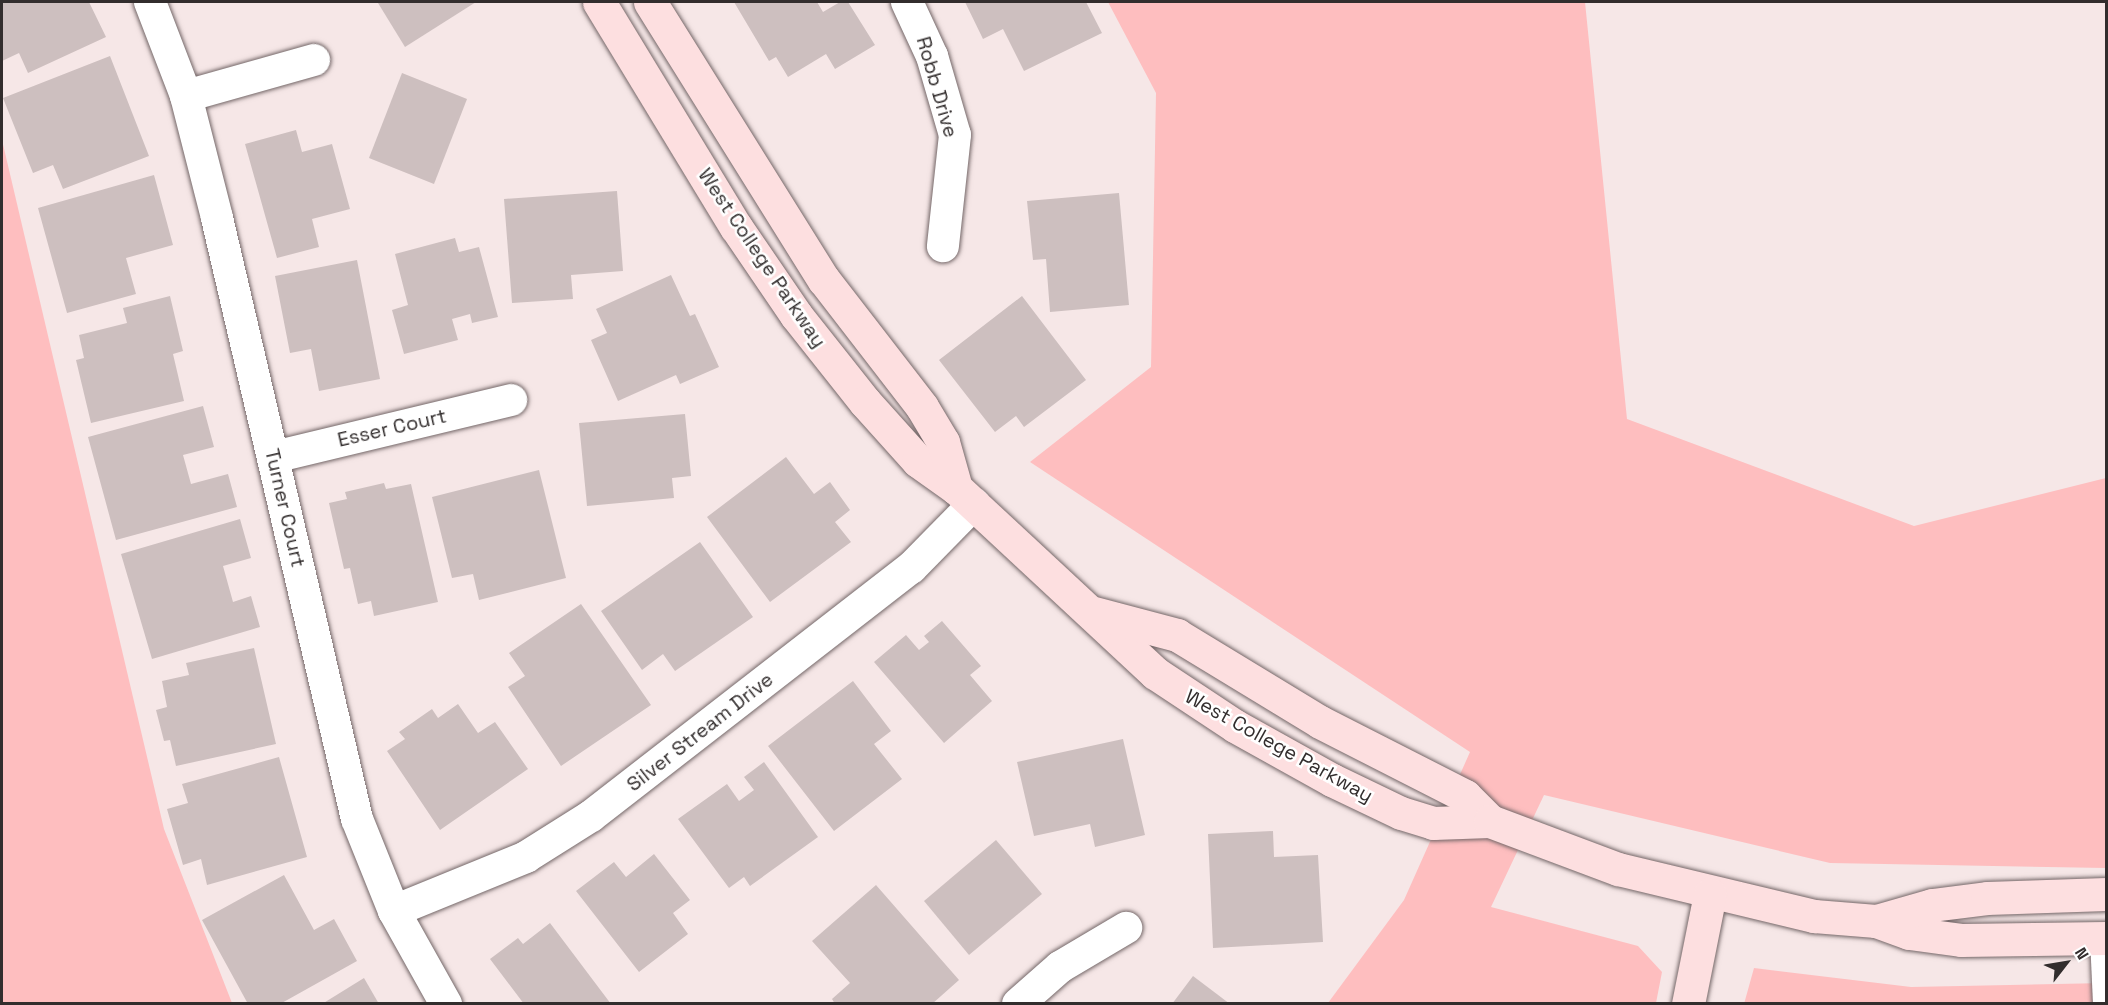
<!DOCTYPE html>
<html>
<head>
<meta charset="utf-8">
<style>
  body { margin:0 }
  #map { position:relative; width:2108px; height:1005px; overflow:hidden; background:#f6e7e7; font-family:"Space Grotesk",sans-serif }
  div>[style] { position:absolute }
  .green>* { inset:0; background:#febebf }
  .building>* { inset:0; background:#cdbfbf }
  .roads { filter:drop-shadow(0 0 2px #746768) drop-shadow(0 0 2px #746768) }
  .lane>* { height:16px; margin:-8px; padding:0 8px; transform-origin:8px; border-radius:8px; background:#fff }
  .street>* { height:32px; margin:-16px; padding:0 16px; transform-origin:16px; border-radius:16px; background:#fff }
  .secondary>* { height:33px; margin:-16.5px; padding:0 16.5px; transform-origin:16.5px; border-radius:16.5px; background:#fddfe0 }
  span { translate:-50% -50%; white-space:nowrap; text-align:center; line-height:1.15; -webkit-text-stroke:5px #fff; paint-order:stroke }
  .street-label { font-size:20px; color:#322d2d }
  .frame { position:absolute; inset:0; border:3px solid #322d2d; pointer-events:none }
  .north { position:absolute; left:2036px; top:933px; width:60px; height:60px; -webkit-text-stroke:4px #fff; paint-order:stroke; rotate:59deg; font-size:16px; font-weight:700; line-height:24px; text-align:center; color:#322d2d }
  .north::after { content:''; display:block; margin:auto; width:21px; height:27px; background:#322d2d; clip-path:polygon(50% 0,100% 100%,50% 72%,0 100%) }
</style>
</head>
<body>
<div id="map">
  <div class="green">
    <i style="clip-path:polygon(1108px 2px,1585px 2px,1627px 419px,1914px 526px,2106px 478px,2106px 868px,1830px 863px,1544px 795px,1491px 907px,1638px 946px,1662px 972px,1656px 1003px,1328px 1003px,1404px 900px,1470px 752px,1030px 462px,1151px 367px,1156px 93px)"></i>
    <i style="clip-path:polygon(2px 140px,164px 829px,232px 1003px,2px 1003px)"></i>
    <i style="clip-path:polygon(1754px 968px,1911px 987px,2106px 983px,2106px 1003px,1744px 1004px)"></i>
  </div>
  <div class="building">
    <i style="clip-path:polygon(2px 2px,89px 2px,106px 37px,28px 73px,19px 53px,2px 61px)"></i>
    <i style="clip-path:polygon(476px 2px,405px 47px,378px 3px,380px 2px)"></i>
    <i style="clip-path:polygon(734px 2px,817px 2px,823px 12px,840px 2px,848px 2px,875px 45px,835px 69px,826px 54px,788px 77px,776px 57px,769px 61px)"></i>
    <i style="clip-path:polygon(965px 2px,1086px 2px,1102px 33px,1024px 71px,1003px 29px,983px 39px)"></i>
    <i style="clip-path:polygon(110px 56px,149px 156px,63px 189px,53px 165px,33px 173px,3px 98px)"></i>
    <i style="clip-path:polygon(402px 73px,467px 99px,434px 184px,369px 158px)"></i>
    <i style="clip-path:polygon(296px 130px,302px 152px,332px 144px,350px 209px,312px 219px,319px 247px,277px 258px,245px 144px)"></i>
    <i style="clip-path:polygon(154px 175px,173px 245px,126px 258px,136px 294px,67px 313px,38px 208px)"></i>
    <i style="clip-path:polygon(617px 191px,623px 271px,571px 275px,573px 299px,512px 303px,504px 199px)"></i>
    <i style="clip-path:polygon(1119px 193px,1129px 305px,1050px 312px,1046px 259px,1033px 260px,1027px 201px)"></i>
    <i style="clip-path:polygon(455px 238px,459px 252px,479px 247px,498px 317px,472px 323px,470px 314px,452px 319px,458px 340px,404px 354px,392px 310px,408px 305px,395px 254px)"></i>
    <i style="clip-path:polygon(357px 260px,380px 379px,319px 391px,311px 349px,290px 353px,275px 276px)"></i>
    <i style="clip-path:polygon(671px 275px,690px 316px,695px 314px,719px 367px,680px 384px,676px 375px,618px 401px,591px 340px,607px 333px,596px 309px)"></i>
    <i style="clip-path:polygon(170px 296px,183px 351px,173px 354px,184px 401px,91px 423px,76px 360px,84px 358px,79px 335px,127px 323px,123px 308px)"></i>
    <i style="clip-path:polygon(1022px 296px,1086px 380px,1024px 427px,1016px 416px,995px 432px,939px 360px)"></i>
    <i style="clip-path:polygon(203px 406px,214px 447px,183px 455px,191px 484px,228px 474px,237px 507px,116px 540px,88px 437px)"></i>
    <i style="clip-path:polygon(685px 414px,691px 476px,672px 478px,674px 498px,587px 506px,579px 423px)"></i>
    <i style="clip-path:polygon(786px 457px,814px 494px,830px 482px,850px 510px,835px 522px,851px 542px,770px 602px,707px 517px)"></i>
    <i style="clip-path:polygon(539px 470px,566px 578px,479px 600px,473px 574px,452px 578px,432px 497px)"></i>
    <i style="clip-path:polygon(384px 483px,386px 489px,411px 484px,438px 602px,374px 616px,371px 601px,358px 604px,350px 568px,344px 569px,329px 503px,347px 499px,345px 492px)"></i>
    <i style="clip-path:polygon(240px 519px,251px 558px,223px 566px,233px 602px,251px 596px,260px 627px,152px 659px,121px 554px)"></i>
    <i style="clip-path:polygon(700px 542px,753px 617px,675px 671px,663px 654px,642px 670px,601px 611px)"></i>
    <i style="clip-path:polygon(581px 604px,651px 705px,561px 766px,508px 687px,525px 676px,509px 653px)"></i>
    <i style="clip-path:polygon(942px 621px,981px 666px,970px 675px,992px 701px,944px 743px,874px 662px,906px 635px,919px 650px,929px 642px,924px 636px)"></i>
    <i style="clip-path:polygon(254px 648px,276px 744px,176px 766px,170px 740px,164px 741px,156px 710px,167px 707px,162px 681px,189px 675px,186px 663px)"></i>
    <i style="clip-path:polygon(853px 681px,891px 731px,874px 744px,902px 779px,834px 831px,768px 746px)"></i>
    <i style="clip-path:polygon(458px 704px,478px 733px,495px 722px,528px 769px,440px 830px,387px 751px,405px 739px,399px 732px,432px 709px,438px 718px)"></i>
    <i style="clip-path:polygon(1123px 739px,1145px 835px,1095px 847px,1090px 824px,1034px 836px,1017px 762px)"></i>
    <i style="clip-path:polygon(279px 757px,307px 857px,207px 885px,201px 859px,183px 865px,167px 809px,188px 803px,182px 784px)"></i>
    <i style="clip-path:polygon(764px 762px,818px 837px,750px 886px,744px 877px,729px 888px,678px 819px,727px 784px,739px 801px,754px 790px,744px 777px)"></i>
    <i style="clip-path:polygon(1273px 831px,1274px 857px,1318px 855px,1323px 942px,1213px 948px,1208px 834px)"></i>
    <i style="clip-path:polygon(996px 840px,1042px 894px,969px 955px,924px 901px)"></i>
    <i style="clip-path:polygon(654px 854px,690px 900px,673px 913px,688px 934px,639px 972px,576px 891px,614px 862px,626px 877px)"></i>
    <i style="clip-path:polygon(284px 875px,314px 930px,334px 919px,357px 961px,280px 1004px,248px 1004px,202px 920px)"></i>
    <i style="clip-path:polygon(876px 885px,959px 980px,932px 1004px,835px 1004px,832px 999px,850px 983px,812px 941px)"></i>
    <i style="clip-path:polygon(550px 923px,611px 1004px,524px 1004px,490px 959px,518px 938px,523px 944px)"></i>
    <i style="clip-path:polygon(1193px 976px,1230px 1004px,1172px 1004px)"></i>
    <i style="clip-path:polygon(364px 978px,379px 1004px,322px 1004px)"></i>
  </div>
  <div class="roads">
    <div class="lane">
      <i style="left:2098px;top:938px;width:66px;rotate:87.4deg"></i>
    </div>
    <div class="street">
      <i style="left:150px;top:2px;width:101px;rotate:69deg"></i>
      <i style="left:186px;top:96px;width:126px;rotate:75.7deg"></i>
      <i style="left:217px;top:218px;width:617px;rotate:76.89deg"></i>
      <i style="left:357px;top:819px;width:99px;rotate:68.1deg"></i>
      <i style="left:394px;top:911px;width:107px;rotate:60.8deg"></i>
      <i style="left:907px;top:2px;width:60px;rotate:65.2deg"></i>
      <i style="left:932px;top:56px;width:82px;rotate:73.8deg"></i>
      <i style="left:955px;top:135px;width:112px;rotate:96.2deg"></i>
      <i style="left:186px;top:96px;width:133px;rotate:-15.7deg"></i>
      <i style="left:274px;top:457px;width:244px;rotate:-13.5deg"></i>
      <i style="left:394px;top:911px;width:143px;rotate:-22.2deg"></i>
      <i style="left:526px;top:857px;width:77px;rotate:-32.2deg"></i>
      <i style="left:591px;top:816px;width:405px;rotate:-37.8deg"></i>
      <i style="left:911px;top:568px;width:90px;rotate:-45.5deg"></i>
      <i style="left:1018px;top:1004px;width:56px;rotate:-41.4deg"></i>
      <i style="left:1060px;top:967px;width:77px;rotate:-30.6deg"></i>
    </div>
    <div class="secondary">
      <i style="left:599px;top:2px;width:263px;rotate:58.7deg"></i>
      <i style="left:736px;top:227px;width:107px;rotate:55.7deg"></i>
      <i style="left:796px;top:315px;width:111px;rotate:51.6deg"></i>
      <i style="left:865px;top:402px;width:79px;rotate:48.1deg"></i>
      <i style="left:918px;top:461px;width:47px;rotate:35.4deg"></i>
      <i style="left:956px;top:488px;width:272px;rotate:42.9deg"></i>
      <i style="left:1155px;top:673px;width:96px;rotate:33.5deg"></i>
      <i style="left:1235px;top:726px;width:111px;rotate:29.1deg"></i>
      <i style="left:1332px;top:780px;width:76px;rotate:25.6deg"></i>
      <i style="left:1401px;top:813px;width:34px;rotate:17deg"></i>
      <i style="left:1433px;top:823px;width:57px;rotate:-2deg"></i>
      <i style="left:650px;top:2px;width:328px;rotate:58deg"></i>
      <i style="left:824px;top:280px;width:160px;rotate:52.3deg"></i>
      <i style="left:922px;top:407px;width:41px;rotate:59deg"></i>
      <i style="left:943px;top:442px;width:48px;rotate:74.2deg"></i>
      <i style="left:1094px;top:613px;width:86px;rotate:14.8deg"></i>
      <i style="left:1177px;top:635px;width:167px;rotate:31.3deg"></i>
      <i style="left:1320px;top:722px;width:163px;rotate:27deg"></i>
      <i style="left:1465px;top:796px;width:35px;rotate:45deg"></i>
      <i style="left:1490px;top:821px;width:137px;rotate:20.6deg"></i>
      <i style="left:1618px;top:869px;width:202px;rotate:13.5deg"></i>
      <i style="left:1814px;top:916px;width:62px;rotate:4.6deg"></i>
      <i style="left:1876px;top:921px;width:35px;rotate:20deg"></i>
      <i style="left:1909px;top:933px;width:52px;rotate:7.7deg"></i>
      <i style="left:1961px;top:940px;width:145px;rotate:-0.8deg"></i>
      <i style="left:1876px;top:921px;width:58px;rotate:-15.9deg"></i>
      <i style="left:1932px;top:905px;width:55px;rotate:-7.3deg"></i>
      <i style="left:1987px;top:898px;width:119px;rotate:-1.9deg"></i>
      <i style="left:1688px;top:1004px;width:112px;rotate:-78.7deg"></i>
    </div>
  </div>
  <div class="street-label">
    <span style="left:937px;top:87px;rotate:74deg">Robb Drive</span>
    <span style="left:762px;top:258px;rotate:56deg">West College Parkway</span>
    <span style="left:392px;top:428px;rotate:-13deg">Esser Court</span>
    <span style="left:285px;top:508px;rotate:77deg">Turner Court</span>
    <span style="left:700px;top:732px;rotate:-38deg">Silver Stream Drive</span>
    <span style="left:1279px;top:746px;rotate:29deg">West College Parkway</span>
  </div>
  <div class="frame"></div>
  <div class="north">N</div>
</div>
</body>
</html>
